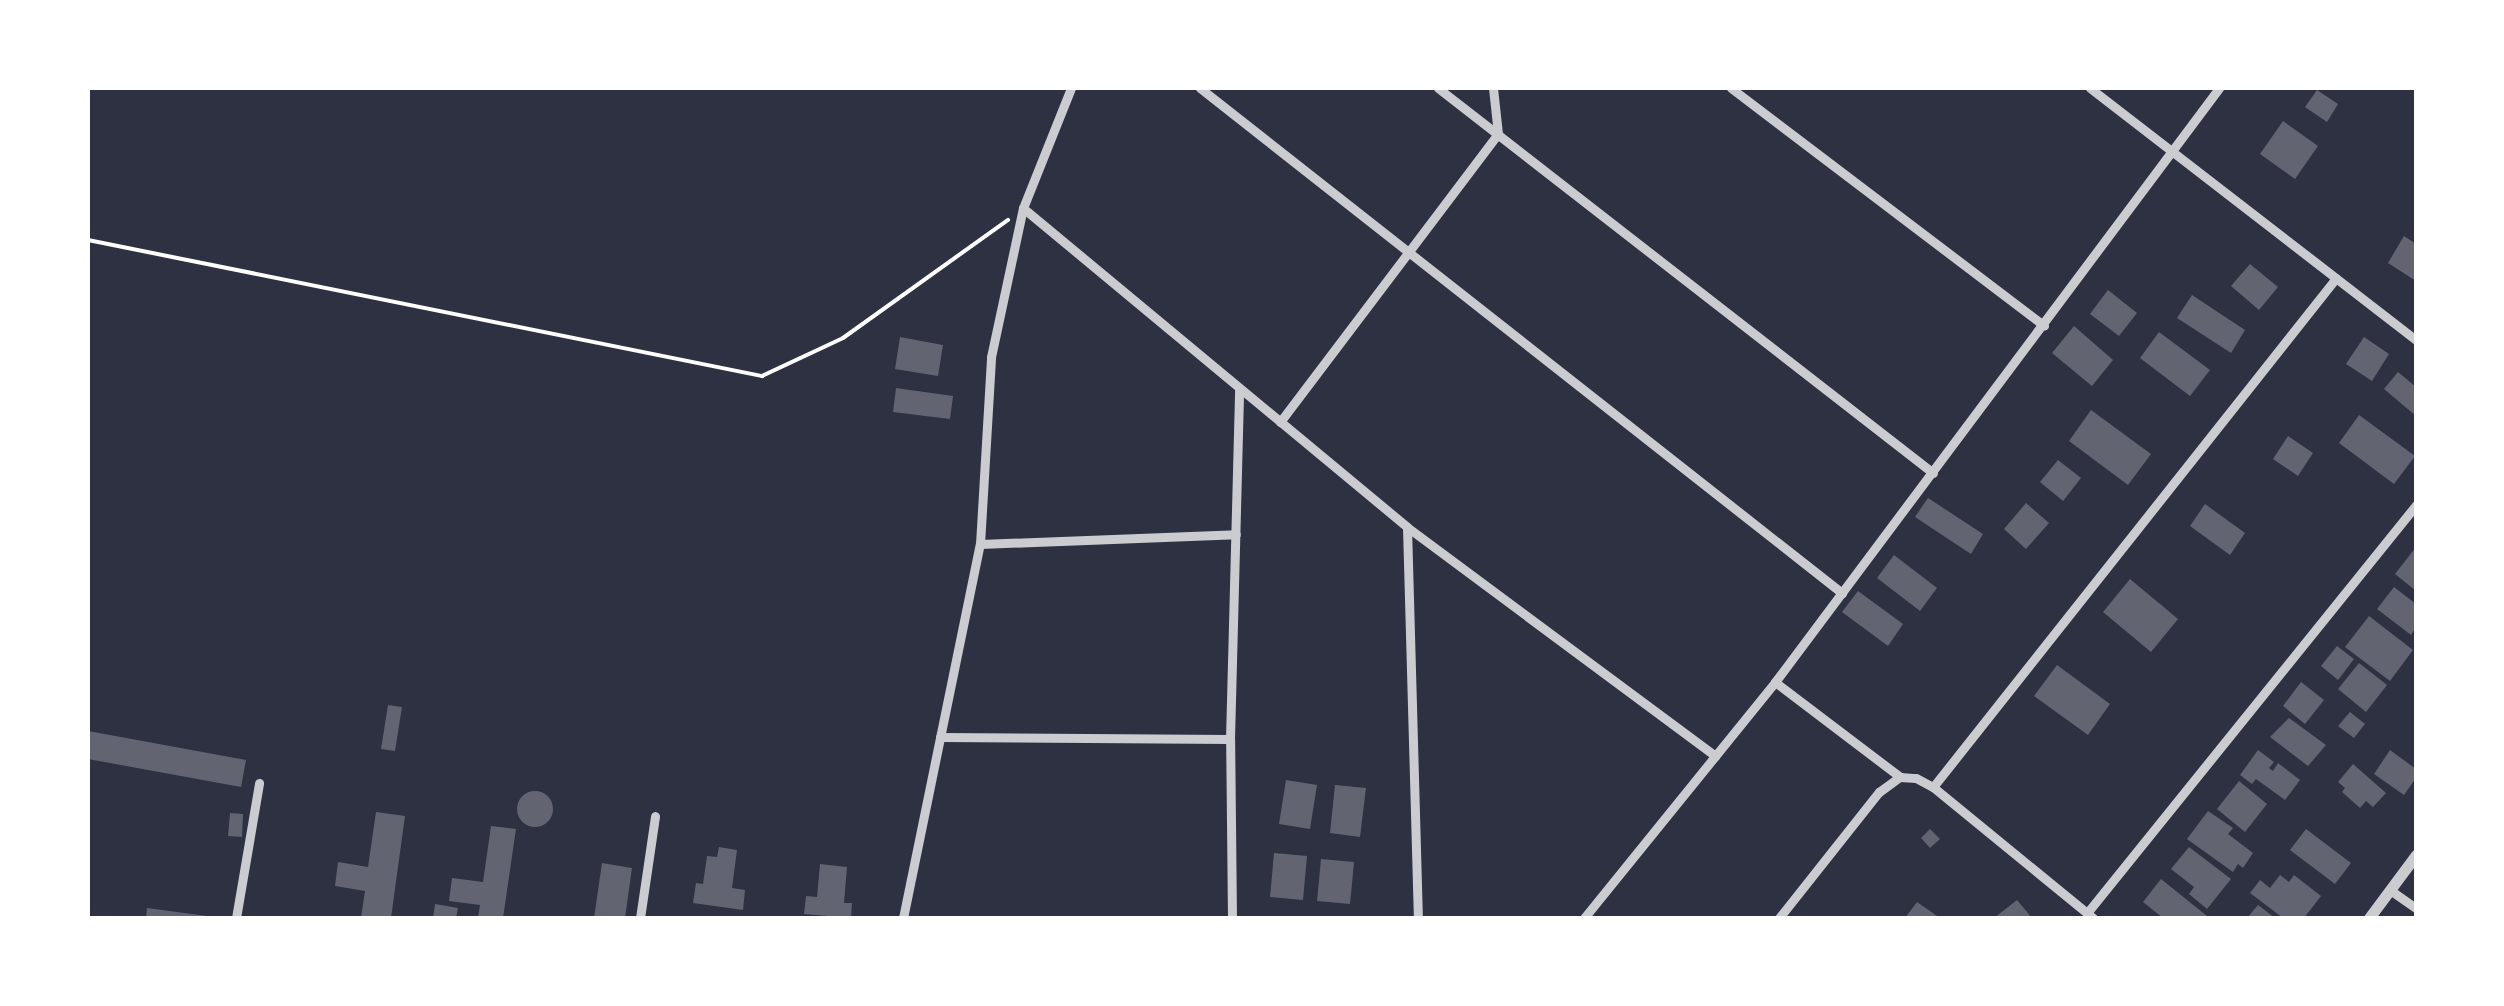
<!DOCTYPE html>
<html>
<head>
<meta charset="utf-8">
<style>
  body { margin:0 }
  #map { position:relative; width:2504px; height:1006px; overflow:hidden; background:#2d3142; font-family:"Fira Sans Condensed",sans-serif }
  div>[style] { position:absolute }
  .building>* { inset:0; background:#626471 }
  .round { border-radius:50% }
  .path>* { height:4px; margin:-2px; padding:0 2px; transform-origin:2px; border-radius:2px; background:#fff }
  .minor>* { height:9px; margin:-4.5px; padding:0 4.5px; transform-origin:4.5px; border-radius:4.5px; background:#caccd0 }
  .tertiary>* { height:11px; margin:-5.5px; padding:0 5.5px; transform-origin:5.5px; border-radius:5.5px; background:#caccd0 }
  span { translate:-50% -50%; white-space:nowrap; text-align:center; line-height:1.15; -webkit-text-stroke:10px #fff; paint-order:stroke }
  .frame { position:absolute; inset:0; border:90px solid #fff; pointer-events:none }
</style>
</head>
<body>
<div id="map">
  <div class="building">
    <i style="clip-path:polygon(2317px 90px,2338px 104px,2327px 122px,2305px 107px)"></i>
    <i style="clip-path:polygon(2283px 121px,2318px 146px,2295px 179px,2260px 154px)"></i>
    <i style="clip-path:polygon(2404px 236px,2416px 244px,2416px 281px,2388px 263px)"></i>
    <i style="clip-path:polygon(2250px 264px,2278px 287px,2259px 310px,2231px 286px)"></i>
    <i style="clip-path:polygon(2108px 290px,2137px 313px,2119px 336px,2090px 314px)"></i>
    <i style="clip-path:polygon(2192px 295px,2245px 330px,2231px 353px,2177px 318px)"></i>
    <i style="clip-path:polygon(2074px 326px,2113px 360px,2092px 386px,2052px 353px)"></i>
    <i style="clip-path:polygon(2159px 332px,2210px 370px,2190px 396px,2140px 358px)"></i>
    <i style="clip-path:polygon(900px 337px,943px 345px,938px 376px,895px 369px)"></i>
    <i style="clip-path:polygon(2364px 337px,2389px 354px,2372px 381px,2346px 364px)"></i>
    <i style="clip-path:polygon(2398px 372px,2416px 387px,2416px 416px,2384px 389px)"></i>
    <i style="clip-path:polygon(896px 388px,953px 396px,950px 419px,893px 412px)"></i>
    <i style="clip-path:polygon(2091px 410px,2151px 454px,2128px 485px,2069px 441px)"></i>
    <i style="clip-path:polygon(2359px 415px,2415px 456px,2394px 484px,2339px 443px)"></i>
    <i style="clip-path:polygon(2288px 436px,2313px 453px,2298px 476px,2273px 459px)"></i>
    <i style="clip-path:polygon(2058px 460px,2081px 478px,2063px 501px,2040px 482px)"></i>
    <i style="clip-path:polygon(1928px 498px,1983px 534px,1971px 554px,1915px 517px)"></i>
    <i style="clip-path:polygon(2026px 503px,2049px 523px,2026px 549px,2004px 529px)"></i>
    <i style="clip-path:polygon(2205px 504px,2245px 533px,2230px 555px,2190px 526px)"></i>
    <i style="clip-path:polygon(2416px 547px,2416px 591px,2395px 574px)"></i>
    <i style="clip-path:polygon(1894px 555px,1937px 588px,1920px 611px,1877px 578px)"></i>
    <i style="clip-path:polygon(2130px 579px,2178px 619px,2151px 652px,2103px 612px)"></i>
    <i style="clip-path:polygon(2394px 587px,2416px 604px,2416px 627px,2411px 635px,2377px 609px)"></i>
    <i style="clip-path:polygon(1858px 591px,1903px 624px,1888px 646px,1842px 612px)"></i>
    <i style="clip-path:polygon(2369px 616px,2413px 650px,2390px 681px,2345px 647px)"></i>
    <i style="clip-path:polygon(2337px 646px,2354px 659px,2338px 680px,2321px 666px)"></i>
    <i style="clip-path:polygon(2359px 663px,2387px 685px,2366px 712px,2338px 689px)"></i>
    <i style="clip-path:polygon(2057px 665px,2110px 704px,2088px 735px,2034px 696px)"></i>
    <i style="clip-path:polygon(2301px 682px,2324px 700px,2305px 724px,2283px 706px)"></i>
    <i style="clip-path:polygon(388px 705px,402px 707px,395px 751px,381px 749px)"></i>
    <i style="clip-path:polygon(2350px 712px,2365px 724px,2354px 738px,2338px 726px)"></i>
    <i style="clip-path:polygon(2289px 718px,2326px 745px,2308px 766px,2270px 737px)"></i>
    <i style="clip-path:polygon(88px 731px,246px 760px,241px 787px,88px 759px)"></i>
    <i style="clip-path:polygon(2258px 750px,2274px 762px,2269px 768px,2273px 771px,2278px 763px,2300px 780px,2285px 800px,2256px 779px,2252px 784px,2240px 775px)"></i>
    <i style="clip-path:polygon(2390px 750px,2416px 769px,2416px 778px,2404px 795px,2374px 774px)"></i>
    <i style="clip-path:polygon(2353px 764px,2386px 793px,2373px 807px,2366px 801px,2360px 808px,2342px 792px,2345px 788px,2338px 782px)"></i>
    <i style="clip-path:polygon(1286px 780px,1317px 785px,1310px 829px,1279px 824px)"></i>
    <i style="clip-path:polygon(2239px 781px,2267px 804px,2245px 832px,2217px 809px)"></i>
    <i style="clip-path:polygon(1335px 785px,1366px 788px,1360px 837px,1330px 833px)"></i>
    <i class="round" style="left:517px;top:791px;width:36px;height:36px"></i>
    <i style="clip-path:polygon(2208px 811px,2233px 828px,2228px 834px,2253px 853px,2243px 868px,2238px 864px,2233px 872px,2187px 839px)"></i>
    <i style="clip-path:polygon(376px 812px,405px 816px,391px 918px,361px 918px,365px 891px,335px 886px,338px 862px,368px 867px)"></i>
    <i style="clip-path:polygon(230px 813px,243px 814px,242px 837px,228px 836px)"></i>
    <i style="clip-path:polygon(491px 826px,516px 829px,503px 918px,478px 918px,480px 905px,449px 901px,452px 878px,483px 882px)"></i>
    <i style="clip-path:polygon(1930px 829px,1940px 839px,1930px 848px,1921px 838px)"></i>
    <i style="clip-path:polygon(2306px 829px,2351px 863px,2335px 884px,2290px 850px)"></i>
    <i style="clip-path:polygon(719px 847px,737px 850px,732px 888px,745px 890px,743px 910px,693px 903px,696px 883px,703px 884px,707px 856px,717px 857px)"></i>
    <i style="clip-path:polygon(2189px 847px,2231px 879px,2207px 909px,2189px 894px,2194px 887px,2171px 869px)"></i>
    <i style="clip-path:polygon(1274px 853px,1307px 856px,1303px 900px,1270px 897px)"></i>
    <i style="clip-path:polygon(1321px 859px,1354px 862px,1350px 904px,1317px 901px)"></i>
    <i style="clip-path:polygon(602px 863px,632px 868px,625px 918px,594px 918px)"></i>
    <i style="clip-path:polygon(820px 864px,847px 867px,844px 903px,852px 903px,851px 918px,804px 914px,806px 896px,817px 897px)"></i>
    <i style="clip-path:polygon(2280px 875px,2289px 882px,2294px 875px,2321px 896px,2304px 918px,2283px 918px,2250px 893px,2260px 880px,2270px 888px)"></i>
    <i style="clip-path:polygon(2161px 879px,2207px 916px,2205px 918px,2163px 918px,2143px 902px)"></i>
    <i style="clip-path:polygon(2017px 900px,2032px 918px,1994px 918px)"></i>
    <i style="clip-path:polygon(1917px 902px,1940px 918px,1905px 918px)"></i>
    <i style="clip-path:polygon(435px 904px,458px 908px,456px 918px,433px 918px)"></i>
    <i style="clip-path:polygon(2258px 905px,2275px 918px,2247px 918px)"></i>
    <i style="clip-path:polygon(147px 908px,207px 916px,207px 918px,146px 918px)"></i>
  </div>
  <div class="path">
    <i style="left:88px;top:240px;width:688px;rotate:11.41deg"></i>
    <i style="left:762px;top:376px;width:89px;rotate:-25.1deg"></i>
    <i style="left:843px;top:338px;width:203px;rotate:-35.6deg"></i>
  </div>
  <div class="minor">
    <i style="left:1200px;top:88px;width:817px;rotate:38.19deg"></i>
    <i style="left:1438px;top:88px;width:627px;rotate:37.87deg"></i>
    <i style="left:1731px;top:88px;width:393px;rotate:37.2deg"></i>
    <i style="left:2090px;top:88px;width:412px;rotate:37.7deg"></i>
    <i style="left:1023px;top:208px;width:499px;rotate:39.7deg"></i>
    <i style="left:1407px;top:527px;width:384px;rotate:36.6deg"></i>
    <i style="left:1280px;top:422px;width:361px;rotate:-52.9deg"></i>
    <i style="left:1498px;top:134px;width:46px;rotate:-96.2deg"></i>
    <i style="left:1407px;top:527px;width:391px;rotate:88.4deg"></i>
    <i style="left:980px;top:544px;width:256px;rotate:-2.2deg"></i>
    <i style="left:1775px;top:682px;width:157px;rotate:37.2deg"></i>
    <i style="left:940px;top:737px;width:290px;rotate:0.4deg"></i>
    <i style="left:1933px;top:787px;width:649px;rotate:-51.63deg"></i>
    <i style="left:2390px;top:890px;width:32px;rotate:35deg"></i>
    <i style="left:236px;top:918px;width:137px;rotate:-80.3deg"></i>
    <i style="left:640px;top:918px;width:103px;rotate:-81.6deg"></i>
    <i style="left:903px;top:918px;width:382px;rotate:-78.4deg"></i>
    <i style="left:980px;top:544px;width:187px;rotate:-86.6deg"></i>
    <i style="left:991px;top:357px;width:152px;rotate:-77.9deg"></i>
    <i style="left:1023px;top:208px;width:129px;rotate:-68.2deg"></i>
    <i style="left:1232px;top:918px;width:179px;rotate:-90.6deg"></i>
    <i style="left:1230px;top:739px;width:350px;rotate:-88.5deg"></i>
    <i style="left:1584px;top:918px;width:304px;rotate:-51deg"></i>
    <i style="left:1775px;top:682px;width:742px;rotate:-53.22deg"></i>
    <i style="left:1779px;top:918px;width:161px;rotate:-51.6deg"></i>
    <i style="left:1879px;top:792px;width:26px;rotate:-36deg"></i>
    <i style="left:1900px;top:777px;width:16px;rotate:4deg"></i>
    <i style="left:1916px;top:778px;width:19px;rotate:28deg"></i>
    <i style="left:1933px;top:787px;width:199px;rotate:39.3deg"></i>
    <i style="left:2093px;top:918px;width:8px;rotate:-140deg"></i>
    <i style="left:2087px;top:913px;width:524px;rotate:-51.12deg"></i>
  </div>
  <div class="tertiary">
    <i style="left:2369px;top:918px;width:79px;rotate:-53.3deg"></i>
  </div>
  <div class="frame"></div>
</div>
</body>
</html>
